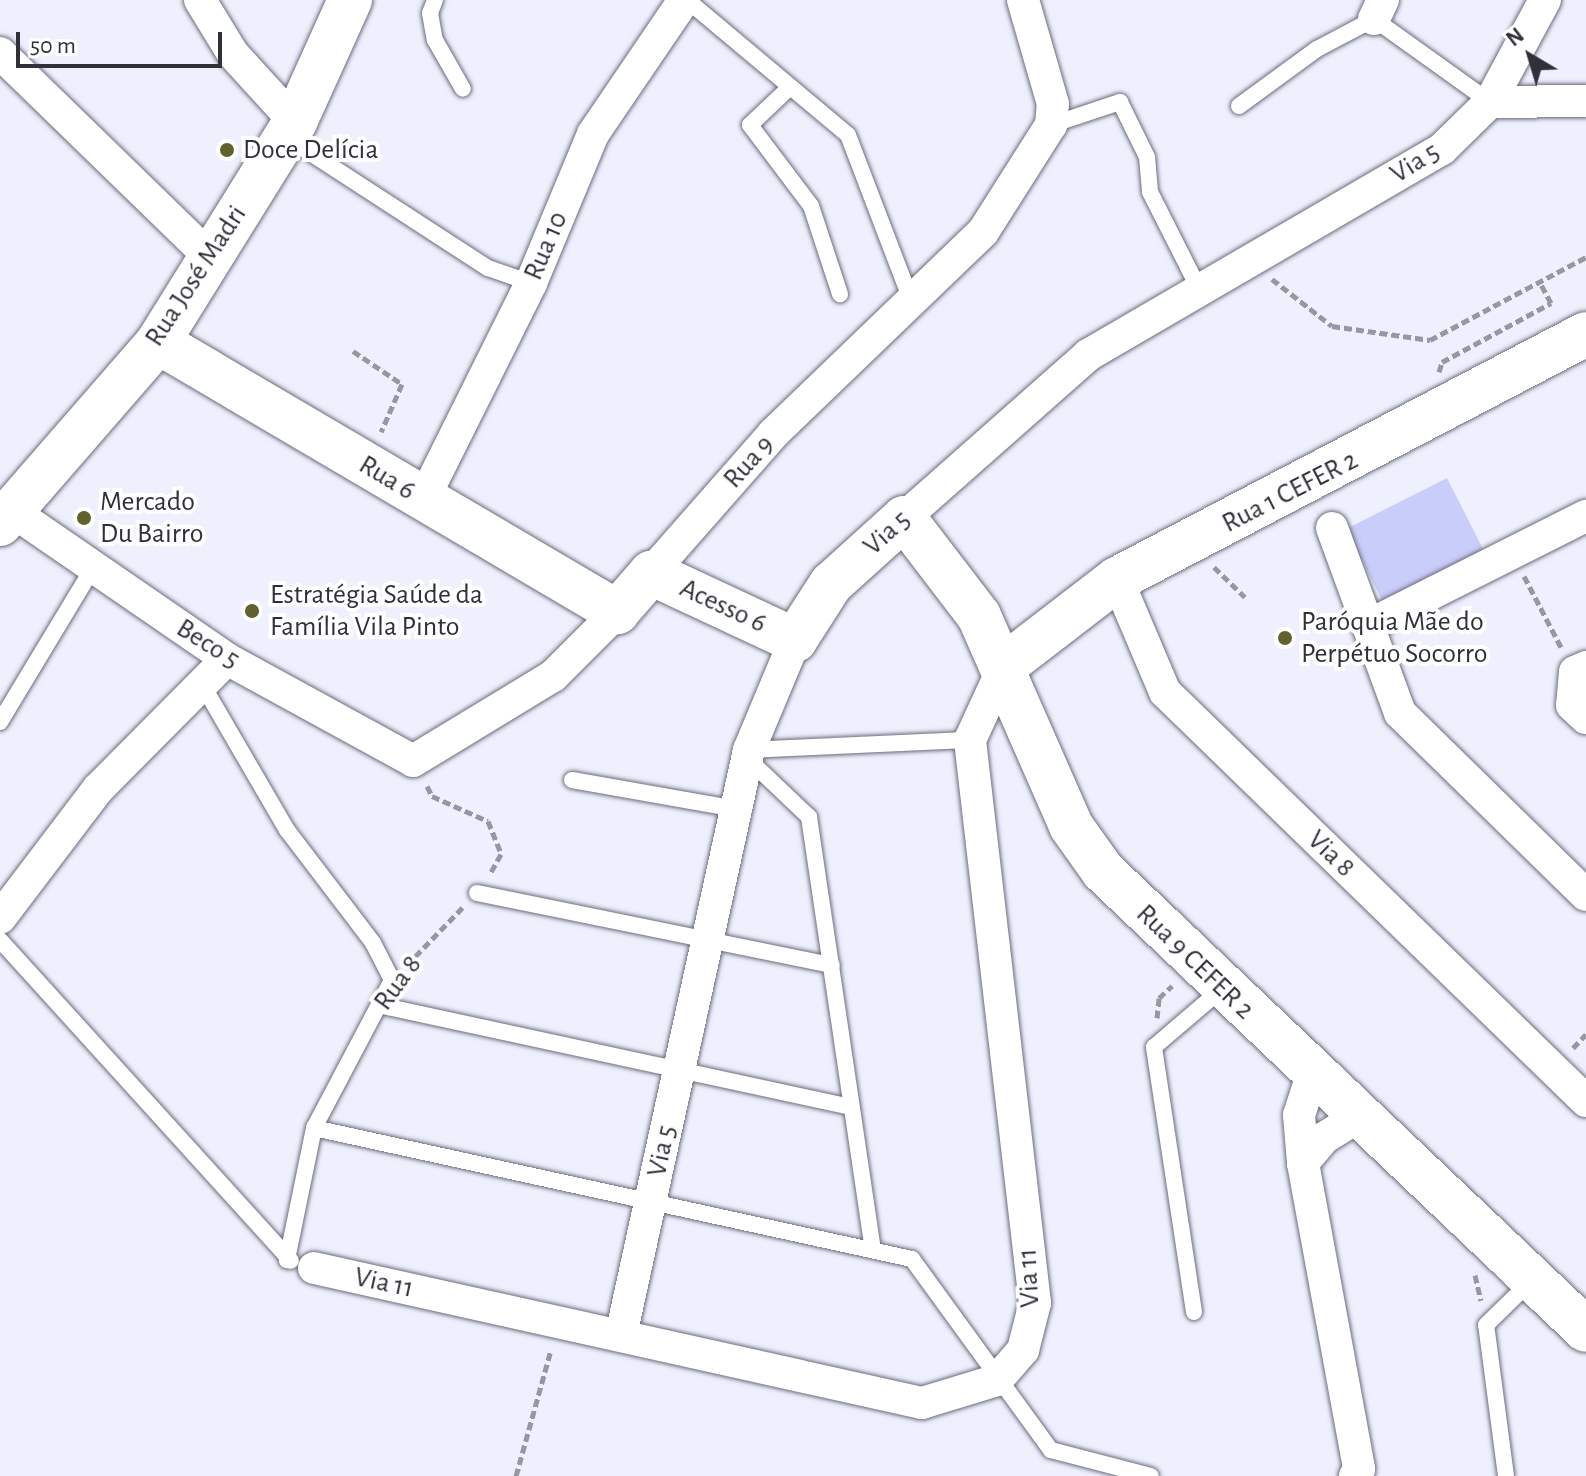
<!DOCTYPE html>
<html>
<head>
<meta charset="utf-8">
<style>
  body { margin:0 }
  #map { position:relative; width:1586px; height:1476px; overflow:hidden; background:#eff0fd; font-family:"Alegreya Sans",sans-serif }
  div>[style] { position:absolute }
  .green>* { inset:0; background:#c9cdf9 }
  .path>* { height:5px; margin-top:-2.5px; transform-origin:0; background:repeating-linear-gradient(90deg,#9697a2 0 8px,transparent 0 12px) }
  .roads { filter:drop-shadow(0 0 2px #6a6c7d) drop-shadow(0 0 2px #6a6c7d) }
  .lane>* { height:16px; margin:-8px; padding:0 8px; transform-origin:8px; border-radius:8px; background:#fff }
  .street>* { height:32px; margin:-16px; padding:0 16px; transform-origin:16px; border-radius:16px; background:#fff }
  .secondary>* { height:44px; margin:-22px; padding:0 22px; transform-origin:22px; border-radius:22px; background:#fff }
  .dots>* { width:22px; height:22px; translate:-50% -50%; box-sizing:border-box; border:4px solid #fff; border-radius:50% }
  span { translate:-50% -50%; white-space:nowrap; text-align:center; line-height:1.15; -webkit-text-stroke:8px #fff; paint-order:stroke }
  .poi-label { font-size:28px; color:#2f3038 }
  .left { translate:0 -50%; text-align:left }
  .street-label { font-size:28px; color:#2f3038 }
  .north { position:absolute; left:1490px; top:16px; width:80px; height:80px; -webkit-text-stroke:6px #fff; paint-order:stroke; rotate:322deg; font-size:22px; font-weight:700; line-height:32px; text-align:center; color:#2f3038 }
  .north::after { content:''; display:block; margin:auto; width:28px; height:36px; background:#2f3038; clip-path:polygon(50% 0,100% 100%,50% 72%,0 100%) }
  .scale { position:absolute; left:16px; top:32px; width:206px; height:36px; box-sizing:border-box; border:4px solid #2f3038; border-top:0; padding-left:10px; font-size:24px; line-height:28px; white-space:nowrap; color:#2f3038; -webkit-text-stroke:6px #fff; paint-order:stroke }
</style>
</head>
<body>
<div id="map">
  <div class="green">
    <i style="clip-path:polygon(1447px 478px,1484px 551px,1383px 602px,1346px 529px)"></i>
  </div>
  <div class="path">
    <i style="left:1272px;top:279px;width:76px;rotate:38.1deg"></i>
    <i style="left:1332px;top:326px;width:99px;rotate:8.1deg"></i>
    <i style="left:1430px;top:340px;width:177px;rotate:-28deg"></i>
    <i style="left:353px;top:351px;width:59px;rotate:34deg"></i>
    <i style="left:402px;top:384px;width:52px;rotate:113.6deg"></i>
    <i style="left:1439px;top:372px;width:10px;rotate:-73deg"></i>
    <i style="left:1442px;top:362px;width:124px;rotate:-28.4deg"></i>
    <i style="left:1551px;top:303px;width:24px;rotate:-118deg"></i>
    <i style="left:1214px;top:567px;width:43px;rotate:44.1deg"></i>
    <i style="left:1524px;top:576px;width:82px;rotate:62.5deg"></i>
    <i style="left:427px;top:786px;width:11px;rotate:63deg"></i>
    <i style="left:432px;top:796px;width:61px;rotate:24.1deg"></i>
    <i style="left:488px;top:821px;width:35px;rotate:68deg"></i>
    <i style="left:501px;top:854px;width:23px;rotate:119deg"></i>
    <i style="left:407px;top:965px;width:82px;rotate:-46deg"></i>
    <i style="left:1157px;top:1018px;width:20px;rotate:-84deg"></i>
    <i style="left:1159px;top:998px;width:18px;rotate:-43deg"></i>
    <i style="left:1573px;top:1048px;width:19px;rotate:-47deg"></i>
    <i style="left:1475px;top:1275px;width:26px;rotate:77deg"></i>
    <i style="left:516px;top:1476px;width:131px;rotate:-74.5deg"></i>
  </div>
  <div class="roads">
    <div class="lane">
      <i style="left:435px;top:0;width:14px;rotate:111deg"></i>
      <i style="left:430px;top:13px;width:27px;rotate:80deg"></i>
      <i style="left:435px;top:40px;width:56px;rotate:60.3deg"></i>
      <i style="left:687px;top:0;width:210px;rotate:40deg"></i>
      <i style="left:848px;top:135px;width:180px;rotate:69.1deg"></i>
      <i style="left:790px;top:87px;width:55px;rotate:136.5deg"></i>
      <i style="left:750px;top:125px;width:101px;rotate:53deg"></i>
      <i style="left:811px;top:206px;width:93px;rotate:71.8deg"></i>
      <i style="left:1239px;top:106px;width:97px;rotate:-36.2deg"></i>
      <i style="left:1317px;top:49px;width:64px;rotate:-27.8deg"></i>
      <i style="left:1374px;top:19px;width:143px;rotate:35.6deg"></i>
      <i style="left:1051px;top:125px;width:73px;rotate:-18.4deg"></i>
      <i style="left:1120px;top:102px;width:61px;rotate:63.9deg"></i>
      <i style="left:1147px;top:157px;width:35px;rotate:85deg"></i>
      <i style="left:1150px;top:192px;width:109px;rotate:63.2deg"></i>
      <i style="left:286px;top:137px;width:241px;rotate:33deg"></i>
      <i style="left:488px;top:268px;width:46px;rotate:19.2deg"></i>
      <i style="left:202px;top:684px;width:169px;rotate:59.8deg"></i>
      <i style="left:287px;top:830px;width:142px;rotate:52.7deg"></i>
      <i style="left:373px;top:943px;width:42px;rotate:62.8deg"></i>
      <i style="left:392px;top:980px;width:167px;rotate:117.8deg"></i>
      <i style="left:314px;top:1128px;width:135px;rotate:101.6deg"></i>
      <i style="left:0;top:722px;width:180px;rotate:-58.9deg"></i>
      <i style="left:749px;top:750px;width:221px;rotate:-2.6deg"></i>
      <i style="left:747px;top:758px;width:86px;rotate:43.6deg"></i>
      <i style="left:809px;top:817px;width:436px;rotate:81.6deg"></i>
      <i style="left:572px;top:780px;width:167px;rotate:10deg"></i>
      <i style="left:477px;top:893px;width:362px;rotate:11.5deg"></i>
      <i style="left:0;top:940px;width:433px;rotate:47.8deg"></i>
      <i style="left:379px;top:1005px;width:483px;rotate:12.2deg"></i>
      <i style="left:314px;top:1128px;width:612px;rotate:12.36deg"></i>
      <i style="left:912px;top:1259px;width:236px;rotate:54deg"></i>
      <i style="left:1051px;top:1450px;width:103px;rotate:14.6deg"></i>
      <i style="left:1194px;top:1312px;width:268px;rotate:-98.6deg"></i>
      <i style="left:1154px;top:1047px;width:89px;rotate:-40.5deg"></i>
      <i style="left:1506px;top:1476px;width:152px;rotate:-97.5deg"></i>
      <i style="left:1486px;top:1325px;width:63px;rotate:-44.4deg"></i>
    </div>
    <div class="street">
      <i style="left:200px;top:0;width:63px;rotate:58.6deg"></i>
      <i style="left:233px;top:54px;width:92px;rotate:47.6deg"></i>
      <i style="left:1374px;top:19px;width:21px;rotate:-65deg"></i>
      <i style="left:0;top:53px;width:291px;rotate:44.2deg"></i>
      <i style="left:1490px;top:102px;width:96px;rotate:-0.6deg"></i>
      <i style="left:423px;top:500px;width:242px;rotate:-63.5deg"></i>
      <i style="left:531px;top:283px;width:161px;rotate:-67.4deg"></i>
      <i style="left:593px;top:134px;width:162px;rotate:-55.8deg"></i>
      <i style="left:12px;top:511px;width:261px;rotate:34.5deg"></i>
      <i style="left:227px;top:659px;width:212px;rotate:28.7deg"></i>
      <i style="left:413px;top:761px;width:164px;rotate:-31.3deg"></i>
      <i style="left:553px;top:676px;width:91px;rotate:-45deg"></i>
      <i style="left:904px;top:518px;width:246px;rotate:-41.5deg"></i>
      <i style="left:1088px;top:355px;width:410px;rotate:-30.2deg"></i>
      <i style="left:1442px;top:149px;width:67px;rotate:-44.4deg"></i>
      <i style="left:1490px;top:102px;width:116px;rotate:-61.7deg"></i>
      <i style="left:1332px;top:528px;width:197px;rotate:69.8deg"></i>
      <i style="left:1400px;top:713px;width:260px;rotate:44.4deg"></i>
      <i style="left:651px;top:573px;width:185px;rotate:-48.7deg"></i>
      <i style="left:773px;top:434px;width:291px;rotate:-43.9deg"></i>
      <i style="left:983px;top:232px;width:127px;rotate:-57.6deg"></i>
      <i style="left:1051px;top:125px;width:21px;rotate:-85deg"></i>
      <i style="left:1053px;top:104px;width:108px;rotate:-106.1deg"></i>
      <i style="left:1117px;top:579px;width:123px;rotate:67deg"></i>
      <i style="left:1165px;top:692px;width:587px;rotate:44.17deg"></i>
      <i style="left:1369px;top:625px;width:243px;rotate:-26.7deg"></i>
      <i style="left:1586px;top:667px;width:12px;rotate:156deg"></i>
      <i style="left:1575px;top:672px;width:33px;rotate:95deg"></i>
      <i style="left:1572px;top:705px;width:19px;rotate:43deg"></i>
      <i style="left:0;top:918px;width:162px;rotate:-52.8deg"></i>
      <i style="left:98px;top:789px;width:183px;rotate:-45.2deg"></i>
      <i style="left:1312px;top:1075px;width:42px;rotate:108deg"></i>
      <i style="left:1299px;top:1115px;width:48px;rotate:85.2deg"></i>
      <i style="left:1303px;top:1163px;width:311px;rotate:79.6deg"></i>
      <i style="left:1359px;top:1469px;width:8px;rotate:120deg"></i>
      <i style="left:1303px;top:1163px;width:33px;rotate:-50deg"></i>
      <i style="left:1324px;top:1138px;width:39px;rotate:-32deg"></i>
      <i style="left:314px;top:1268px;width:623px;rotate:12.52deg"></i>
      <i style="left:922px;top:1403px;width:78px;rotate:-17deg"></i>
      <i style="left:997px;top:1380px;width:40px;rotate:-49deg"></i>
      <i style="left:1023px;top:1350px;width:49px;rotate:-75.7deg"></i>
      <i style="left:1035px;top:1303px;width:567px;rotate:-96.59deg"></i>
      <i style="left:970px;top:740px;width:81px;rotate:-65.3deg"></i>
      <i style="left:621px;top:1335px;width:599px;rotate:-77.66deg"></i>
      <i style="left:749px;top:750px;width:119px;rotate:-67.3deg"></i>
    </div>
    <div class="secondary">
      <i style="left:158px;top:342px;width:533px;rotate:30.47deg"></i>
      <i style="left:617px;top:612px;width:52px;rotate:-48.9deg"></i>
      <i style="left:651px;top:573px;width:159px;rotate:25deg"></i>
      <i style="left:795px;top:640px;width:67px;rotate:-57.3deg"></i>
      <i style="left:831px;top:584px;width:98px;rotate:-42.1deg"></i>
      <i style="left:904px;top:518px;width:123px;rotate:52.6deg"></i>
      <i style="left:979px;top:616px;width:229px;rotate:66.3deg"></i>
      <i style="left:1071px;top:826px;width:55px;rotate:54.6deg"></i>
      <i style="left:1103px;top:871px;width:666px;rotate:43.54deg"></i>
      <i style="left:0;top:524px;width:241px;rotate:-49deg"></i>
      <i style="left:158px;top:342px;width:259px;rotate:-58.1deg"></i>
      <i style="left:295px;top:122px;width:134px;rotate:-65.7deg"></i>
      <i style="left:1004px;top:666px;width:143px;rotate:-37.6deg"></i>
      <i style="left:1117px;top:579px;width:529px;rotate:-27.58deg"></i>
    </div>
  </div>
  <div class="dots">
    <i style="left:227px;top:150px;background:#63622f"></i>
    <i style="left:84px;top:518px;background:#63622f"></i>
    <i style="left:252px;top:611px;background:#63622f"></i>
    <i style="left:1285px;top:638px;background:#63622f"></i>
  </div>
  <div class="poi-label">
    <span class="left" style="left:243px;top:150px">Doce Delícia</span>
    <span class="left" style="left:100px;top:518px">Mercado<br>Du Bairro</span>
    <span class="left" style="left:270px;top:611px">Estratégia Saúde da<br>Família Vila Pinto</span>
    <span class="left" style="left:1301px;top:638px">Paróquia Mãe do<br>Perpétuo Socorro</span>
  </div>
  <div class="street-label">
    <span style="left:1415px;top:163px;rotate:-32deg">Via 5</span>
    <span style="left:546px;top:246px;rotate:-67deg">Rua 10</span>
    <span style="left:196px;top:276px;rotate:-57deg">Rua José Madri</span>
    <span style="left:749px;top:462px;rotate:-48deg">Rua 9</span>
    <span style="left:387px;top:478px;rotate:31deg">Rua 6</span>
    <span style="left:1290px;top:492px;rotate:-27deg">Rua 1 CEFER 2</span>
    <span style="left:887px;top:533px;rotate:-42deg">Via 5</span>
    <span style="left:723px;top:606px;rotate:25deg">Acesso 6</span>
    <span style="left:208px;top:644px;rotate:32deg">Beco 5</span>
    <span style="left:1331px;top:854px;rotate:44deg">Via 8</span>
    <span style="left:1195px;top:962px;rotate:44deg">Rua 9 CEFER 2</span>
    <span style="left:398px;top:983px;rotate:-54deg">Rua 8</span>
    <span style="left:662px;top:1151px;rotate:-78deg">Via 5</span>
    <span style="left:1029px;top:1278px;rotate:-93deg">Via 11</span>
    <span style="left:384px;top:1283px;rotate:12deg">Via 11</span>
  </div>
  <div class="north">N</div>
  <div class="scale">50 m</div>
</div>
</body>
</html>
